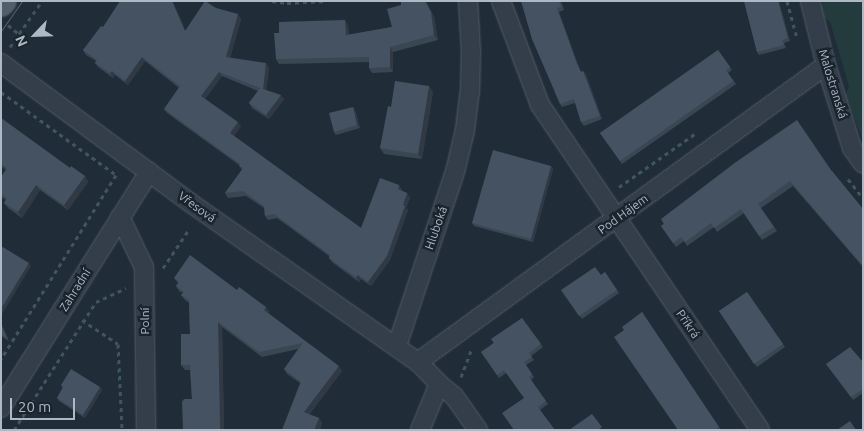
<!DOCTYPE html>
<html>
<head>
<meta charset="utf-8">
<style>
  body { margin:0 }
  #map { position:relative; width:864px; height:431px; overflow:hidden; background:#202d39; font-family:Ubuntu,sans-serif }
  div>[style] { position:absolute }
  .green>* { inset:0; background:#233b3c }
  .path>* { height:3px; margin-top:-1.5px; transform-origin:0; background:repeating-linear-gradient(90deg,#405758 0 4px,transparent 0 8px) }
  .roads { filter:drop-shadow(0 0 1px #525c67) drop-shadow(0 0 1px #525c67) }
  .street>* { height:18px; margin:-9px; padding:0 9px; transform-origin:9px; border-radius:9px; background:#343e4a }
  .primary>* { height:28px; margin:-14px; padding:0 14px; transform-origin:14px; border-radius:14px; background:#525e6a }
  .tram>* { height:1px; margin:-0.5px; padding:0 0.5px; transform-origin:0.5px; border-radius:0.5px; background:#566371 }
  .wall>* { inset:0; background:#3a4753 }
  .shaded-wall>* { inset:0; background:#303944 }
  .building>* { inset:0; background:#445261 }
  span { translate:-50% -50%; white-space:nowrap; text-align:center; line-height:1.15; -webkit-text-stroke:5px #1a242e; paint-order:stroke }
  .street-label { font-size:12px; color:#afb9c6 }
  .frame { position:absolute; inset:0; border:2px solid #afb9c6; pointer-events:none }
  .north { position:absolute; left:10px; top:10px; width:50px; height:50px; -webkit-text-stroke:4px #1a242e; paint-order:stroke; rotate:246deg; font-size:14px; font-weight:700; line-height:20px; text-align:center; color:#afb9c6 }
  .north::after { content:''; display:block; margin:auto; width:18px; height:22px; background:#afb9c6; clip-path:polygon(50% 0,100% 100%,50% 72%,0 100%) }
  .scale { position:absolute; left:10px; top:398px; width:65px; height:22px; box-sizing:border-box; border:2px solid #afb9c6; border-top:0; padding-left:6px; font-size:15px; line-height:18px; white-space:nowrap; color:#afb9c6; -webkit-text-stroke:4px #1a242e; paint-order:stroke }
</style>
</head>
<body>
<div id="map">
  <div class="green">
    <i style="clip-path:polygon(823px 1px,863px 1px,863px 140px,845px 96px,849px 86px,830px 22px,822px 16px,820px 10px)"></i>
  </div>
  <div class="path">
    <i style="left:272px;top:1px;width:15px;rotate:8deg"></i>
    <i style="left:287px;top:3px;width:38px;rotate:-3deg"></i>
    <i style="left:787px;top:1px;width:39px;rotate:75deg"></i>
    <i style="left:8px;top:25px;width:14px;rotate:39deg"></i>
    <i style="left:10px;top:47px;width:56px;rotate:-55.2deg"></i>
    <i style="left:1px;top:92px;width:142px;rotate:35.8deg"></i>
    <i style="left:116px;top:175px;width:217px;rotate:122deg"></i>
    <i style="left:848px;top:179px;width:24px;rotate:52deg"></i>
    <i style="left:619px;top:187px;width:94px;rotate:-35deg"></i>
    <i style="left:163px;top:268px;width:48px;rotate:-56deg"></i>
    <i style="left:82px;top:320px;width:43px;rotate:33.7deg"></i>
    <i style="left:118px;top:344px;width:86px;rotate:87.3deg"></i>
    <i style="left:461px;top:377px;width:31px;rotate:-69deg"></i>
    <i style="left:14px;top:430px;width:152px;rotate:-57.4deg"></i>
    <i style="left:96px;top:302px;width:33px;rotate:-25deg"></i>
  </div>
  <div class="roads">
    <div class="street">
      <i style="left:501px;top:1px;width:111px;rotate:69.4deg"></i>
      <i style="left:540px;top:105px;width:392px;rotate:55.9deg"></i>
      <i style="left:810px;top:1px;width:66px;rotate:76deg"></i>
      <i style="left:826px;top:65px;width:87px;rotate:72.6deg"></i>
      <i style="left:852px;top:148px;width:19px;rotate:55deg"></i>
      <i style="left:1px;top:63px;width:237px;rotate:36.4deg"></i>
      <i style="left:192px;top:204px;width:276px;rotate:35deg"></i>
      <i style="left:418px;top:362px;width:30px;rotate:46deg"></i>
      <i style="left:439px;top:384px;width:50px;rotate:112.4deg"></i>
      <i style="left:120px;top:217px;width:55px;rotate:64.4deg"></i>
      <i style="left:144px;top:267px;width:163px;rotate:89.3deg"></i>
      <i style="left:397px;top:346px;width:183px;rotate:-71.6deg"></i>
      <i style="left:455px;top:172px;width:43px;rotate:-76.6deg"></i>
      <i style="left:465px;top:130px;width:38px;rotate:-83deg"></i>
      <i style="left:470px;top:92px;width:40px;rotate:-88.6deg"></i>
      <i style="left:471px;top:52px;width:51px;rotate:-93.4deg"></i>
      <i style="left:418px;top:362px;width:505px;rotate:-36.05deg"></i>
      <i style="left:439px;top:384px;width:19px;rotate:39deg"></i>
      <i style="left:454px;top:396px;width:42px;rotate:54.8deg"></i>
      <i style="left:1px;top:408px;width:279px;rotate:-57.9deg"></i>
    </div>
    <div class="primary">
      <i style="left:1px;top:2px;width:1px;rotate:-45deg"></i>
    </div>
  </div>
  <div class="tram">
    <i style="left:1px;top:31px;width:37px;rotate:-55deg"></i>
  </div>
  <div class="wall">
    <i style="clip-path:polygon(404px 1px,426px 1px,434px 17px,438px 40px,393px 52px,393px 72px,372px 73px,369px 68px,369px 62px,279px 64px,276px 59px,279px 33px,345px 20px,348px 25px,349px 35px,392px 27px)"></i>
    <i style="clip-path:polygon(521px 1px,561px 1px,564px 10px,559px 12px,579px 67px,581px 72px,583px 71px,586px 74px,602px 119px,584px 126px,581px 122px,575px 103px,562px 107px,560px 104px)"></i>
    <i style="clip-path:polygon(744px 1px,779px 1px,790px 41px,784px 43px,786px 48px,759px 55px,757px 52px)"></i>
    <i style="clip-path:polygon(216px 8px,241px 19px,230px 58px,269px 68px,266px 90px,284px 99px,269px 119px,252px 108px,249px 103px,258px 91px,222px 76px,205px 99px,241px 126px,234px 136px,361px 228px,399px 185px,402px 190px,402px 191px,407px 193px,410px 198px,406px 208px,408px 210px,390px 260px,371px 286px,361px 279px,359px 282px,344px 271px,332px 262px,329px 258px,329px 256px,277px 218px,268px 220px,265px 216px,264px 208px,246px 196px,228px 198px,225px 193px,242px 170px,239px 165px,167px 113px,164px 109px,179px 88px,145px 61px,128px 85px,115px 75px,113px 78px,98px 67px,95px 63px,96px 61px,86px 55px,83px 50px,103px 27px,186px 30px)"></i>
    <i style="clip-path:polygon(718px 50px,732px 70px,728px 73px,736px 84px,622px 164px,600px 133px)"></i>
    <i style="clip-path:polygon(429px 86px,433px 92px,422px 159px,384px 154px,380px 148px,391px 107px)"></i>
    <i style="clip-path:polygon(353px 107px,355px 110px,360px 128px,336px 135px,334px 132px)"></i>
    <i style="clip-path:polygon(1px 118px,70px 168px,85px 176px,88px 182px,68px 210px,40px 190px,22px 218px,8px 208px,4px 203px,6px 200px,1px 197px,1px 177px,6px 170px,1px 166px)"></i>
    <i style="clip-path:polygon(736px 162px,832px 171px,863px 209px,863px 267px,793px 186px,761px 208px,777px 231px,762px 240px,744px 213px,717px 232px,714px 227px,687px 246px,684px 241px,676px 247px,661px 226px)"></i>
    <i style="clip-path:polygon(551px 166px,553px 169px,533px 242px,474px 226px,472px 223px)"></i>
    <i style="clip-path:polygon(605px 272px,619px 293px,582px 319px,561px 290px,601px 275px)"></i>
    <i style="clip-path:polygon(174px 278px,237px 290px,266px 307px,269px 312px,268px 313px,342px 371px,309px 415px,319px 418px,322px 423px,320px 430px,282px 430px,300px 383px,287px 374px,284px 369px,298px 349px,262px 357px,222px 327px,224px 430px,183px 430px,192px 399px,190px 370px,185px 370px,181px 365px,190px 334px,189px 303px,185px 300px,181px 295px,183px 293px,179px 291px,176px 286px,178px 283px)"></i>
    <i style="clip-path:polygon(747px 292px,785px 347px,757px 367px,719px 311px)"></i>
    <i style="clip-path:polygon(642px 312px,721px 430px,678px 430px,624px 330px)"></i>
    <i style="clip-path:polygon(522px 318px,543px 347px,531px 356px,534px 360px,526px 365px,534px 377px,531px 380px,548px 404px,540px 410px,506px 373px,499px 378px,481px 352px,494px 343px)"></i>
    <i style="clip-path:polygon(1px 323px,9px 341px,1px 336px)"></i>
    <i style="clip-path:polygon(863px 362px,863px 393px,853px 400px,826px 364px)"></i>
    <i style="clip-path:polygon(61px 385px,100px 387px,102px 390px,85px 418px,59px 401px,57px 398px,63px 388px)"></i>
  </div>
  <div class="shaded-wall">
    <i style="clip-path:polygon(172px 1px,173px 1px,188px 36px,185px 31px)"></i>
    <i style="clip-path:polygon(425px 1px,426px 1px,434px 17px,438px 40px,434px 35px)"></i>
    <i style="clip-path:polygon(778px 1px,779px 1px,790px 41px,788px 38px)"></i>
    <i style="clip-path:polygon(557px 8px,559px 12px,579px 67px,583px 75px,577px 64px)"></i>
    <i style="clip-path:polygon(238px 14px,241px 19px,229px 61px,226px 57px)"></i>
    <i style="clip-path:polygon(345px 20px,348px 25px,349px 40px,346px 35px)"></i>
    <i style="clip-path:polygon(390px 47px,393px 52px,393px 72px,390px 67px)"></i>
    <i style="clip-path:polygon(142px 57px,145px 61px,128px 85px,125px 81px)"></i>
    <i style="clip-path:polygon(266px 63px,269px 68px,266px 93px,263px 89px)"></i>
    <i style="clip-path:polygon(112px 71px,115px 75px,113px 78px,110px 73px)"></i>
    <i style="clip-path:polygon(583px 71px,586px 74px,602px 119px,600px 116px)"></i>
    <i style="clip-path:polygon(219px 72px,222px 76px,204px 100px,201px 96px)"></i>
    <i style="clip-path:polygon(429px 86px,433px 92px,422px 159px,418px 154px)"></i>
    <i style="clip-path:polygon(281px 95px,284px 99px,269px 119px,266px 115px)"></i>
    <i style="clip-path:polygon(353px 107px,355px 110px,360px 128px,357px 125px)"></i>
    <i style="clip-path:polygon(238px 122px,241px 126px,233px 137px,230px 133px)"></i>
    <i style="clip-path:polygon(551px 166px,553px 169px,533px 242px,531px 239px)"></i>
    <i style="clip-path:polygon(85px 176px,88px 182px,68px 210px,64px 205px)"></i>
    <i style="clip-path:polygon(36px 185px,40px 190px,22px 218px,18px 212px)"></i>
    <i style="clip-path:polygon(399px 185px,402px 190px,401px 194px,398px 189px)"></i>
    <i style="clip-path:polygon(407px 193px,410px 198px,406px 208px,408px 210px,390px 260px,371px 286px,368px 282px,403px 205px)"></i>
    <i style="clip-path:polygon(29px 263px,31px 266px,1px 316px,1px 309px)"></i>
    <i style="clip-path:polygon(358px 275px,361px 279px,359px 282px,356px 277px)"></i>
    <i style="clip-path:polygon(266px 307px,269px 312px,267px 315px,264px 310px)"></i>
    <i style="clip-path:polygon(218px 322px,222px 327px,224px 430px,220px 430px)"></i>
    <i style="clip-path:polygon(339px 366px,342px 371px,307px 417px,304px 412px)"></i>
    <i style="clip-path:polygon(100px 387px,102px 390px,85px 418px,83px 415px)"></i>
    <i style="clip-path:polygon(319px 418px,322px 423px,320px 430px,314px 430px)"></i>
  </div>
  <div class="building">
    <i style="clip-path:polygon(120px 1px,172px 1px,185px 31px,205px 1px,216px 8px,238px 14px,226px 57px,266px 63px,263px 89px,281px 95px,266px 115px,249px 103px,260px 88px,219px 72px,201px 96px,238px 122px,230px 133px,361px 228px,380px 178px,399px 185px,398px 189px,407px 193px,403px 205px,405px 206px,387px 256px,368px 282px,358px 275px,356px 277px,341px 267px,329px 258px,330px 255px,274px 214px,265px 216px,264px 206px,243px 191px,225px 193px,243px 168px,239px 166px,240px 164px,164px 109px,180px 86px,142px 57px,125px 81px,112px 71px,110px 73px,95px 63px,97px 60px,83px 50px,101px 26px,103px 27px)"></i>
    <i style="clip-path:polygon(404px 1px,425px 1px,431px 12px,434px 35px,390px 47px,390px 67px,369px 68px,369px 57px,276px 59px,274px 33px,279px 33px,279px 22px,345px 20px,346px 35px,392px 27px,387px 9px,401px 5px,401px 2px)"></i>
    <i style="clip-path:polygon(521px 1px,559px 1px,561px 7px,557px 8px,577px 64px,581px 72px,583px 71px,600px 116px,581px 122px,574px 99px,560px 104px,532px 39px)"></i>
    <i style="clip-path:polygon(744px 1px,778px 1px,788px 38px,782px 40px,784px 45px,757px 52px)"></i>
    <i style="clip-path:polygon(718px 50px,730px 67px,726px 70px,733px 81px,620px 161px,600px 133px)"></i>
    <i style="clip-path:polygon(395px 81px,429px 86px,418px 154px,380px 148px,388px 106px,391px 107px)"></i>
    <i style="clip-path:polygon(353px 107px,357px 125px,334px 132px,329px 113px)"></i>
    <i style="clip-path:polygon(1px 118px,70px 168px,71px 166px,85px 176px,64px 205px,36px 185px,18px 212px,4px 203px,7px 198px,1px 194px,1px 177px,7px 168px,1px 164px)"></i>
    <i style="clip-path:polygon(797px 120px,831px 170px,863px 209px,863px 266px,790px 181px,758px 204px,774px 227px,759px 236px,741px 209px,714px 228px,711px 223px,685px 242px,681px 237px,673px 243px,661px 226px,664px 224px,661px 219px,736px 162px)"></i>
    <i style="clip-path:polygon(493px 150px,551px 166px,531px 239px,472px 223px)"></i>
    <i style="clip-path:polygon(1px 246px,29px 263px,1px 309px)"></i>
    <i style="clip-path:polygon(190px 255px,237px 290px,239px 287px,266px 307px,264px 310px,339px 366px,304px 412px,319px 418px,314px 430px,282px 430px,301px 382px,284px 369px,303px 343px,259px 352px,218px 322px,220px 430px,183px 430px,182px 402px,184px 399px,192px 399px,190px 365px,181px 365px,181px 334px,190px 334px,189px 300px,181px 295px,184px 292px,176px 286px,179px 282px,174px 278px)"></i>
    <i style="clip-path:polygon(595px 267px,601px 275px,605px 272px,617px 290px,579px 316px,561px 290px)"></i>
    <i style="clip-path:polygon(747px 292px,783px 344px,754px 364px,719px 311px)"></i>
    <i style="clip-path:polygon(642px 312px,719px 427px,715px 430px,678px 430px,614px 337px,624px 330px,622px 327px)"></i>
    <i style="clip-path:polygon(522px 318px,541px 344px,529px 353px,532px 357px,524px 362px,532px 374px,529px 377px,546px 401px,538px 407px,555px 430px,514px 430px,502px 413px,524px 398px,504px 370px,497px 375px,481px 352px,494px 343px,491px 339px)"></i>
    <i style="clip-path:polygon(1px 325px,7px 338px,1px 334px)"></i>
    <i style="clip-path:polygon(850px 347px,863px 362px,863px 389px,851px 397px,826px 364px)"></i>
    <i style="clip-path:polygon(71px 369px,100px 387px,83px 415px,57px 398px,63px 387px,61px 385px)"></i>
    <i style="clip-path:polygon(592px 414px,602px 427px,598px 430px,569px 430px)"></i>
    <i style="clip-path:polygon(850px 421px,856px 430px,837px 430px)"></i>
  </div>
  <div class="street-label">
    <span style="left:833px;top:84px;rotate:73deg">Malostranská</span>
    <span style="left:197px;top:207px;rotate:36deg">Vřesová</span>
    <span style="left:623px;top:214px;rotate:-36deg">Pod Hájem</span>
    <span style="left:436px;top:228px;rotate:-71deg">Hluboká</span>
    <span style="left:75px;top:290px;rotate:-58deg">Zahradní</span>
    <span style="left:145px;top:321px;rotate:-90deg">Polní</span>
    <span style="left:688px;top:324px;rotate:56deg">Příkrá</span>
  </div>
  <div class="frame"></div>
  <div class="north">N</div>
  <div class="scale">20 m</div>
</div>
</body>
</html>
